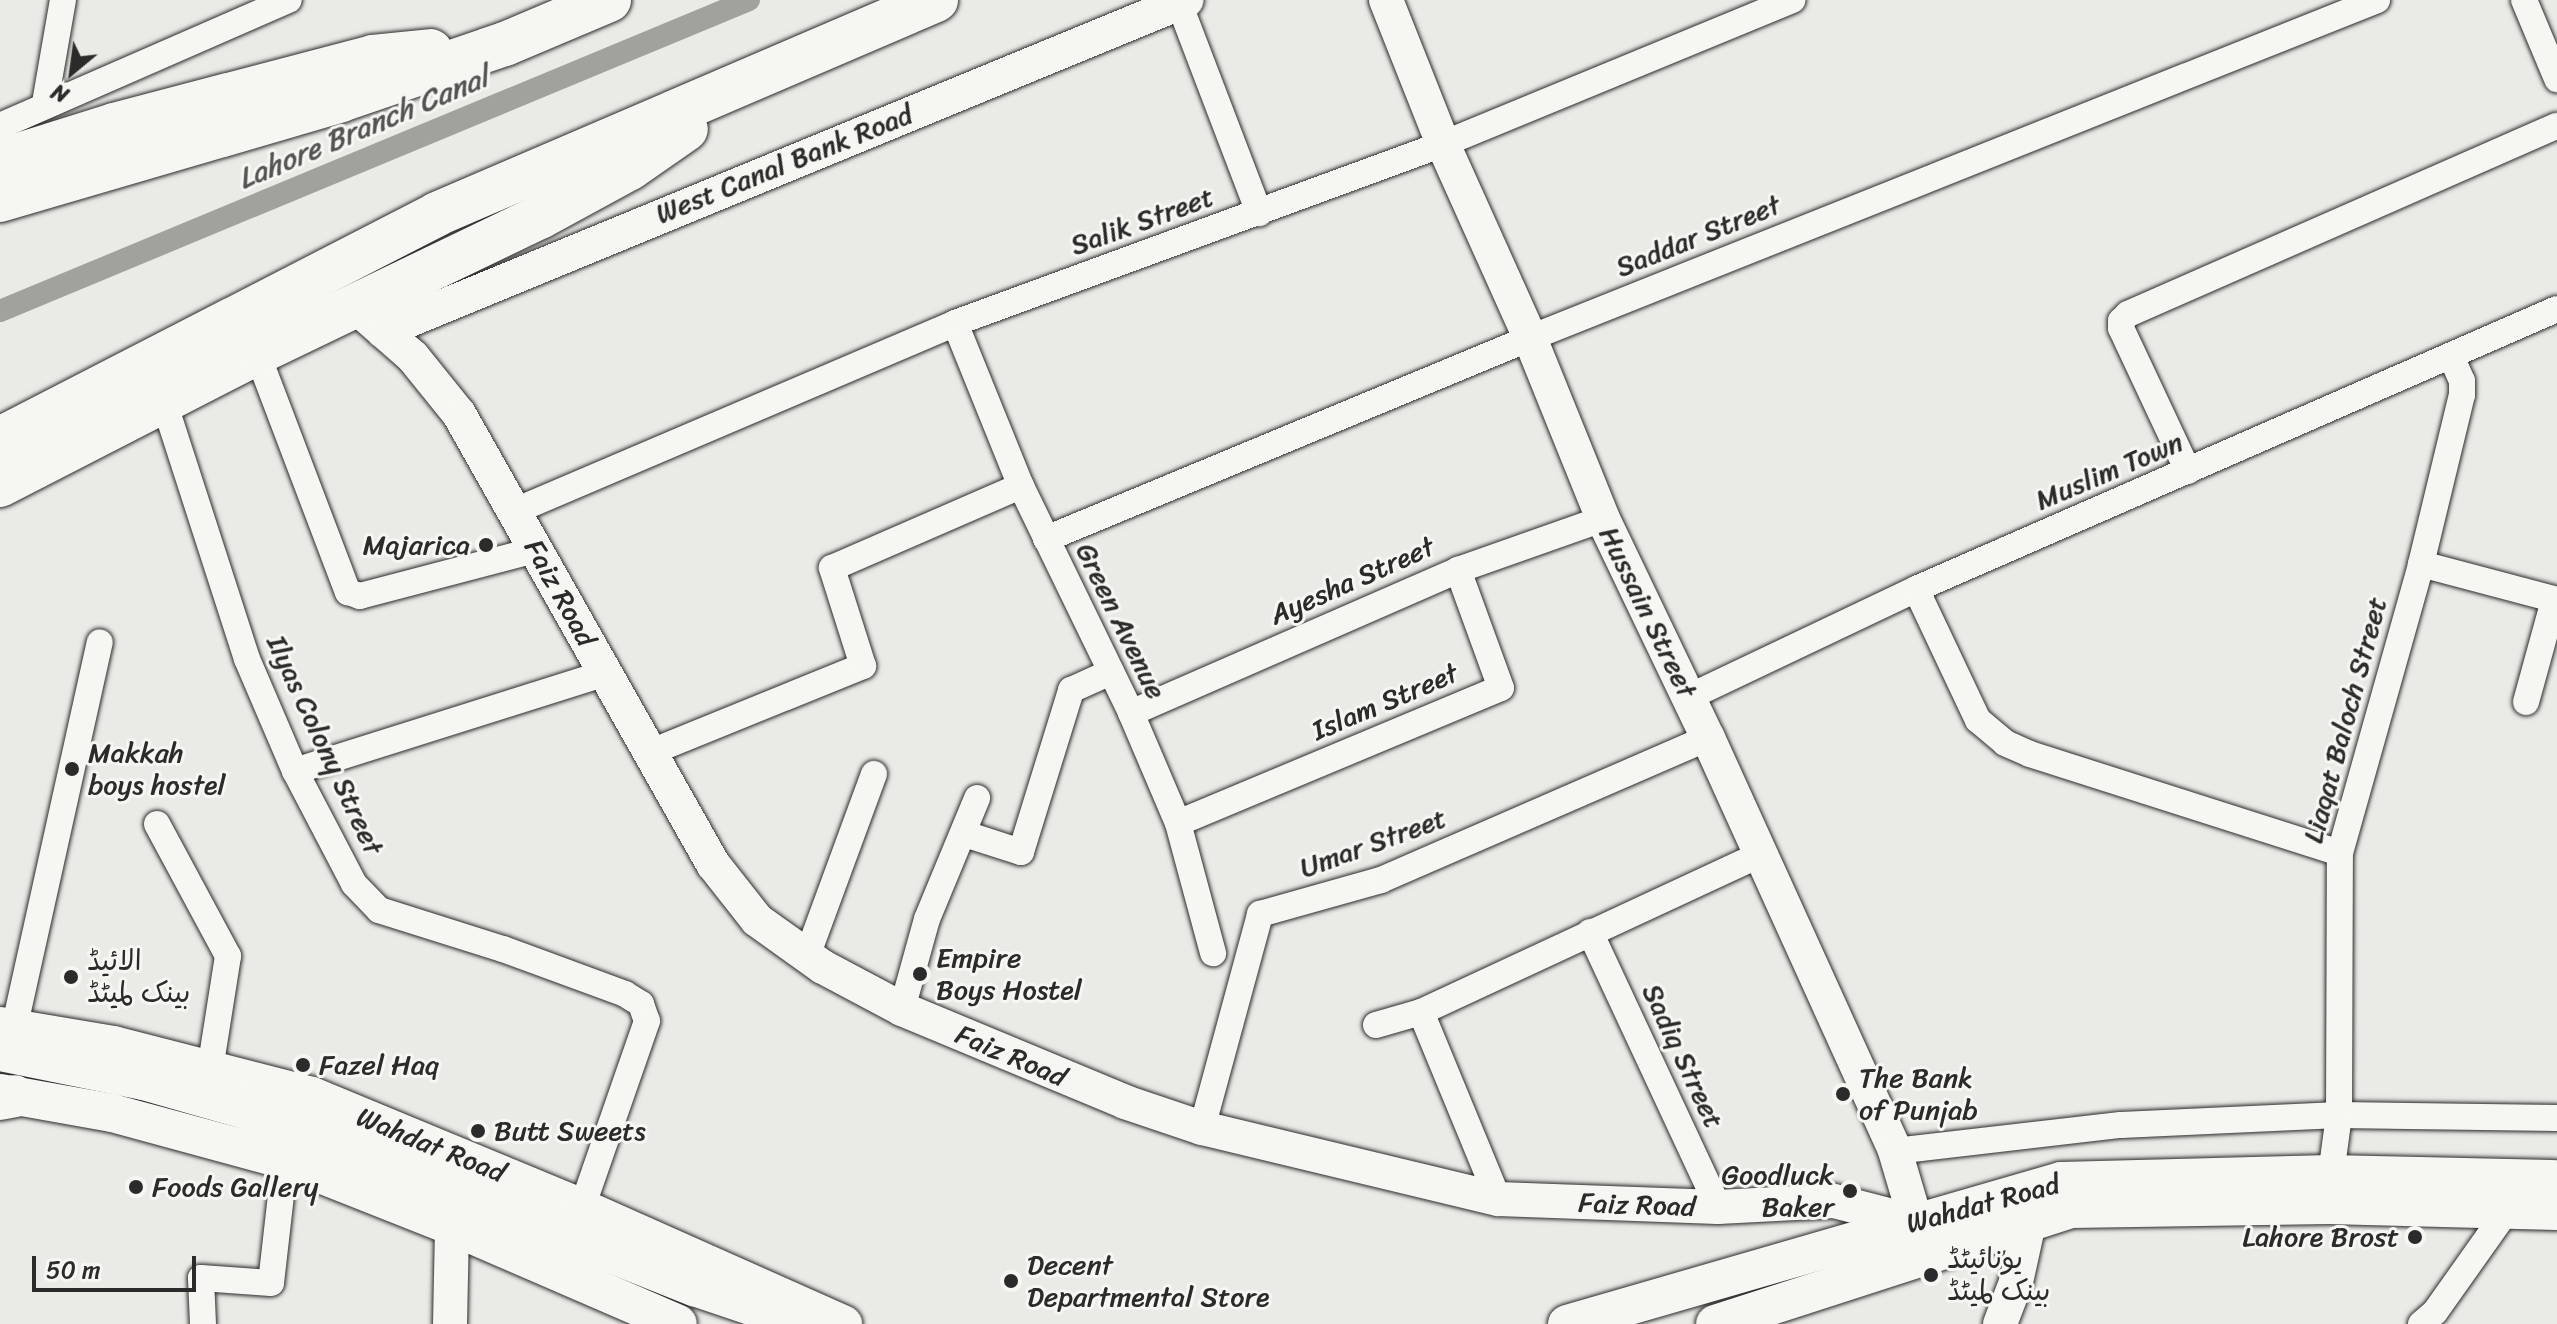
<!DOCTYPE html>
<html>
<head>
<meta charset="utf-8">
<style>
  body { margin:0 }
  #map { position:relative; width:2557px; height:1324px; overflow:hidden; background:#eaeae6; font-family:Sriracha,"Playpen Sans Arabic",sans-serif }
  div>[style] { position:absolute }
  .canal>* { height:22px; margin:-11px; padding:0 11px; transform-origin:11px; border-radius:11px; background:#a1a19e }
  .roads { filter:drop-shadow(0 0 2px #2b2b2b) drop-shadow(0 0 2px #2b2b2b) }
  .minor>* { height:26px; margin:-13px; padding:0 13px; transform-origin:13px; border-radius:13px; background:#f6f6f2 }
  .tertiary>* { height:34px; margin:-17px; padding:0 17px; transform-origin:17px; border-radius:17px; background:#f6f6f2 }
  .secondary>* { height:38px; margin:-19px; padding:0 19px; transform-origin:19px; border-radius:19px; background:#f6f6f2 }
  .primary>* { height:42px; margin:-21px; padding:0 21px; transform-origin:21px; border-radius:21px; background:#f6f6f2 }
  .trunk>* { height:44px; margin:-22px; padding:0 22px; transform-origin:22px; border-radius:22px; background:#f6f6f2 }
  .dots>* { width:22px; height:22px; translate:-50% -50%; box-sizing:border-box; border:4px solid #f6f6f2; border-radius:50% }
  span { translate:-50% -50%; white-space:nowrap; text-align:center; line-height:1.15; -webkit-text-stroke:6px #f6f6f2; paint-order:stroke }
  .street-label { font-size:28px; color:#2b2b2b }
  .poi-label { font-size:28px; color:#2b2b2b }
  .right { translate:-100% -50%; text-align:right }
  .left { translate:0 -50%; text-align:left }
  .water-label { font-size:30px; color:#545453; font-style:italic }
  .north { position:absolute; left:32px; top:32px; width:80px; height:80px; -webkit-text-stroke:6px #f6f6f2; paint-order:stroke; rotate:209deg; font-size:22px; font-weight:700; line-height:32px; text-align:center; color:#2b2b2b }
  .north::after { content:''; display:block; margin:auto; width:28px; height:36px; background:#2b2b2b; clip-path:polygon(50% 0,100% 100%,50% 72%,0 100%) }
  .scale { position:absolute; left:32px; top:1256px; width:164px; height:36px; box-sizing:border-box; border:4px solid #2b2b2b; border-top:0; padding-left:10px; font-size:24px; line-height:28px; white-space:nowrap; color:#2b2b2b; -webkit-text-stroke:6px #f6f6f2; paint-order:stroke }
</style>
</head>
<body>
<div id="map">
  <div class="canal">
    <i style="left:0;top:311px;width:811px;rotate:-22.55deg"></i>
  </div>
  <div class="roads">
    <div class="minor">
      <i style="left:2524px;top:0;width:86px;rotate:67.3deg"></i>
      <i style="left:1179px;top:3px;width:225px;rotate:69.1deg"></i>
      <i style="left:45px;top:103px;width:105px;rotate:-80.1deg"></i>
      <i style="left:0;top:126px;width:315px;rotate:-23.6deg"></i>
      <i style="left:955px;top:323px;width:176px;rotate:68deg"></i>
      <i style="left:1021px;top:486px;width:252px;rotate:64.1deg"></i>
      <i style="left:1131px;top:713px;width:120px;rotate:66.9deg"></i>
      <i style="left:1178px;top:823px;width:135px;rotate:74.9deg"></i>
      <i style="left:257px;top:353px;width:256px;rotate:69.2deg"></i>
      <i style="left:348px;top:592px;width:13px;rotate:18deg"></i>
      <i style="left:360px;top:596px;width:181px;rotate:-14.7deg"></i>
      <i style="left:164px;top:402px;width:270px;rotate:72.1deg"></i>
      <i style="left:247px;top:659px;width:122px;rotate:66.8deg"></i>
      <i style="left:295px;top:771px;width:127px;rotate:62.4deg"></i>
      <i style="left:354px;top:884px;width:36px;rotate:46deg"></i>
      <i style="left:379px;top:910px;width:130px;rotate:17.5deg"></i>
      <i style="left:503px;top:949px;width:130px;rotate:20.2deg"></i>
      <i style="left:625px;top:994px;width:19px;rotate:32deg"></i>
      <i style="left:641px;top:1004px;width:18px;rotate:71deg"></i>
      <i style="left:647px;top:1021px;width:198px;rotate:109.2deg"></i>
      <i style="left:2188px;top:471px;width:158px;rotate:-115.1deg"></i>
      <i style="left:2121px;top:328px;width:7px;rotate:-90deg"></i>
      <i style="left:2121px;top:321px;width:10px;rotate:-45deg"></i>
      <i style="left:2128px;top:314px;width:468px;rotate:-23.7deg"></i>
      <i style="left:515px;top:511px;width:478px;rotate:-23.1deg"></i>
      <i style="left:955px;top:323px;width:520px;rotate:-20.14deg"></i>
      <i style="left:1443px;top:144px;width:378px;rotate:-22.4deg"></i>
      <i style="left:1046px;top:539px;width:524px;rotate:-22.55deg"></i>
      <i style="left:1530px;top:338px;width:912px;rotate:-21.75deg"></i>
      <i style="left:2421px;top:564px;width:141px;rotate:14.8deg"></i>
      <i style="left:1916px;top:589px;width:145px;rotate:64.7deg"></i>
      <i style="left:1978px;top:720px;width:35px;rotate:40deg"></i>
      <i style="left:2005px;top:743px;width:27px;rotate:24deg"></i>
      <i style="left:2030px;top:754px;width:325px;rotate:17.7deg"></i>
      <i style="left:1689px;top:697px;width:251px;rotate:-25.4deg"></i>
      <i style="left:1916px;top:589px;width:699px;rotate:-23.6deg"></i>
      <i style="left:2526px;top:702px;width:106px;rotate:-74.6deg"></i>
      <i style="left:1131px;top:713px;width:357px;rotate:-23.6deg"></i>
      <i style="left:1458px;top:570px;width:154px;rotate:-19.4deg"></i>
      <i style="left:651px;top:752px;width:229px;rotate:-22.1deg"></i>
      <i style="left:863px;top:666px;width:103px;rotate:-107.6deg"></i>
      <i style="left:832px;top:568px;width:206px;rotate:-23.5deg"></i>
      <i style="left:295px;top:771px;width:325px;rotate:-17.5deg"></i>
      <i style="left:1178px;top:823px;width:350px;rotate:-22.7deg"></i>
      <i style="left:1501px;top:688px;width:126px;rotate:-110deg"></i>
      <i style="left:157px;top:824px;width:150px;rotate:61.7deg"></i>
      <i style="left:228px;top:956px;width:115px;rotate:99deg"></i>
      <i style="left:965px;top:834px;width:59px;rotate:17.8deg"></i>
      <i style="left:1021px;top:852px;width:170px;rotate:-72.8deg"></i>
      <i style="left:1071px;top:690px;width:44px;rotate:-24.2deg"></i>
      <i style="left:1590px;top:932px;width:303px;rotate:65deg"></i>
      <i style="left:807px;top:956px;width:194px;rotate:-69.8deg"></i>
      <i style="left:902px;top:1009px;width:93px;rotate:-74.5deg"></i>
      <i style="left:927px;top:919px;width:131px;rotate:-67.5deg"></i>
      <i style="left:1421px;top:1012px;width:202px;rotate:67.6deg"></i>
      <i style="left:1376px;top:1025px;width:47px;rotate:-16.1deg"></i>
      <i style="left:1421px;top:1012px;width:374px;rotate:-24.9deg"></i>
      <i style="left:14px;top:1029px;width:396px;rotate:-77.5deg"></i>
      <i style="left:1202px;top:1128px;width:222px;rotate:-74.8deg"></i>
      <i style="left:1260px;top:914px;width:126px;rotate:-15.7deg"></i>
      <i style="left:1381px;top:880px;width:357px;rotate:-23.5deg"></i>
      <i style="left:1895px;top:1151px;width:227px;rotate:-6.6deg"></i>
      <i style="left:2121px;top:1125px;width:218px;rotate:-2.6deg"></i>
      <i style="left:2339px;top:1115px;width:218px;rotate:0.8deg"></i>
      <i style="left:2329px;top:1189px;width:75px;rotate:-82.3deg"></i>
      <i style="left:2339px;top:1115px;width:262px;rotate:-89.8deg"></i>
      <i style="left:2340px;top:853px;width:300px;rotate:-74.3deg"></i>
      <i style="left:2421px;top:564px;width:174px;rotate:-76.4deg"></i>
      <i style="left:2462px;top:395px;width:14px;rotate:-90deg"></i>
      <i style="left:2462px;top:381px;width:27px;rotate:-114deg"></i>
      <i style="left:203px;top:1324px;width:46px;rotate:-92.5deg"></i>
      <i style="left:201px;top:1278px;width:70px;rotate:4.1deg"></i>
      <i style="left:271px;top:1283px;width:124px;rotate:-83.5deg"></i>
      <i style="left:2421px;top:1324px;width:18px;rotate:-41deg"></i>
      <i style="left:2435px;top:1312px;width:126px;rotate:-54.7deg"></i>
    </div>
    <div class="tertiary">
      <i style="left:1386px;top:0;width:155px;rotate:68.4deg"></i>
      <i style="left:1443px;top:144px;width:213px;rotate:65.8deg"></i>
      <i style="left:1530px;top:338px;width:195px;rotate:68deg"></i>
      <i style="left:1603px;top:519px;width:243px;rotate:64.4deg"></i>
      <i style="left:1708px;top:738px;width:453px;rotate:65.6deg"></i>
      <i style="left:1895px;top:1151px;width:74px;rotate:73.5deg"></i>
      <i style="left:357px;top:308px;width:74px;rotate:41.2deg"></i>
      <i style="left:413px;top:357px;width:73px;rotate:51.1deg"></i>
      <i style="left:459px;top:414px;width:517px;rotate:60.56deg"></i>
      <i style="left:713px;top:864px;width:71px;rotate:51.8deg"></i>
      <i style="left:757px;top:920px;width:81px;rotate:35.5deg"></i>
      <i style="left:823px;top:967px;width:89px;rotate:28deg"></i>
      <i style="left:902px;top:1009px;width:242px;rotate:22.6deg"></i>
      <i style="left:1125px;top:1102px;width:81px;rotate:18.7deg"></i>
      <i style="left:1202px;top:1128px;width:304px;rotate:13.5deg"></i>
      <i style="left:1498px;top:1199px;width:220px;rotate:2.1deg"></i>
      <i style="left:1718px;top:1207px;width:116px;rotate:-3deg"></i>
      <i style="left:1834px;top:1201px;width:85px;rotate:14.4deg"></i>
      <i style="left:383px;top:331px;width:869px;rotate:-22.38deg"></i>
      <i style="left:450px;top:1324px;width:98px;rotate:-88.8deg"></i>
      <i style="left:2000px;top:1324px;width:45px;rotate:-69.1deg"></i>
      <i style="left:2016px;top:1282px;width:60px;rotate:-77.6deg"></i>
    </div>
    <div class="secondary">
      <i style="left:0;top:1026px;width:115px;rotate:9.5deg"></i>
      <i style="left:113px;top:1045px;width:205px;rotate:14.4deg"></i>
      <i style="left:312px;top:1096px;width:292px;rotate:22.5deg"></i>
      <i style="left:582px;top:1208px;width:286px;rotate:24deg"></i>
      <i style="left:0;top:1093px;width:114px;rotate:10.1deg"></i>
      <i style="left:112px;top:1113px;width:179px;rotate:15.2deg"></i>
      <i style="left:285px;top:1160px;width:180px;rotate:21.6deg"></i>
      <i style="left:452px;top:1226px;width:246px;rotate:23.4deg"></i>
      <i style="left:1567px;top:1324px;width:514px;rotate:-16.14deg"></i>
      <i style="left:2061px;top:1181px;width:269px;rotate:-1.5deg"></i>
      <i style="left:2330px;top:1174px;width:227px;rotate:1.3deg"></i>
      <i style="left:1715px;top:1324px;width:374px;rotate:-17.9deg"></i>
      <i style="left:2071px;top:1209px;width:258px;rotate:-0.9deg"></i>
      <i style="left:2329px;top:1205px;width:228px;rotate:1.5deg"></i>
    </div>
    <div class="primary">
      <i style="left:0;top:1050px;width:147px;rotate:11.4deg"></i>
      <i style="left:144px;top:1079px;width:102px;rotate:15.9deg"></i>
      <i style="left:242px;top:1107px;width:66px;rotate:19.5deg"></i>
      <i style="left:304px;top:1129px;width:421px;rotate:21.8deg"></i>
      <i style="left:695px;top:1285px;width:93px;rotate:18.8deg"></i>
      <i style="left:783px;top:1315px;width:39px;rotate:13deg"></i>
      <i style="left:0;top:1099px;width:15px;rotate:-11deg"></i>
    </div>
    <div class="trunk">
      <i style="left:0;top:161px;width:120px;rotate:-17.5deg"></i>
      <i style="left:114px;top:125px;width:268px;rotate:-14.7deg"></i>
      <i style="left:373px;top:57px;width:58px;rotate:-5.9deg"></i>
      <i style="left:0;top:200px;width:355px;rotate:-16.3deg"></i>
      <i style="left:341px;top:100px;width:173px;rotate:-18.9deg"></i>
      <i style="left:505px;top:44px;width:113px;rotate:-22.9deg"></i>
      <i style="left:0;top:439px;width:492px;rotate:-27.2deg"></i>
      <i style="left:437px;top:214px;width:543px;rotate:-23.21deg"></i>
      <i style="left:0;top:485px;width:289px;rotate:-27.2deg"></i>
      <i style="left:257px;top:353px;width:314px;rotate:-25.7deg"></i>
      <i style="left:540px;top:217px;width:102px;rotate:-28.6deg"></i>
      <i style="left:630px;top:168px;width:68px;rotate:-34.9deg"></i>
    </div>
  </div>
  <div class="dots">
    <i style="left:486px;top:545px;background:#2b2b2b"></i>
    <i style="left:72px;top:769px;background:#2b2b2b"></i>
    <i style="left:920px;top:974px;background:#2b2b2b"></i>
    <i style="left:71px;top:977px;background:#2b2b2b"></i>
    <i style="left:303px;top:1065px;background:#2b2b2b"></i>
    <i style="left:1843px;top:1094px;background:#2b2b2b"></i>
    <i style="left:478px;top:1131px;background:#2b2b2b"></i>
    <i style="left:136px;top:1187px;background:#2b2b2b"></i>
    <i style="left:1850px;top:1191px;background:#2b2b2b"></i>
    <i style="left:2415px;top:1237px;background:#2b2b2b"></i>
    <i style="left:1931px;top:1275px;background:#2b2b2b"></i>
    <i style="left:1011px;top:1281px;background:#2b2b2b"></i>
  </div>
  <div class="street-label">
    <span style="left:784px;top:164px;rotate:-22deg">West Canal Bank Road</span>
    <span style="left:1142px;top:221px;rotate:-20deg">Salik Street</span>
    <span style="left:1698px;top:236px;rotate:-22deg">Saddar Street</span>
    <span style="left:2109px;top:471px;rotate:-23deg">Muslim Town</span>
    <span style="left:1352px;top:581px;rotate:-24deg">Ayesha Street</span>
    <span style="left:560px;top:593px;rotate:61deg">Faiz Road</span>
    <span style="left:1648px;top:612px;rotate:64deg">Hussain Street</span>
    <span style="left:1121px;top:621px;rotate:64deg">Green Avenue</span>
    <span style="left:1385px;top:702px;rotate:-23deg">Islam Street</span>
    <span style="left:2345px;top:720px;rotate:-75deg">Liaqat Baloch Street</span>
    <span style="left:325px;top:745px;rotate:65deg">Ilyas Colony Street</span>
    <span style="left:1373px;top:843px;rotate:-20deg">Umar Street</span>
    <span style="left:1011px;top:1056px;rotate:23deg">Faiz Road</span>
    <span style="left:1683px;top:1056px;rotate:65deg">Sadiq Street</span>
    <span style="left:431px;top:1145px;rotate:22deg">Wahdat Road</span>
    <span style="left:1983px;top:1204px;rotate:-15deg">Wahdat Road</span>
    <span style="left:1637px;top:1205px;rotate:2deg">Faiz Road</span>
  </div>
  <div class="poi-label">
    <span class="right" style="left:470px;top:545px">Majarica</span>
    <span class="left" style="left:88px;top:769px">Makkah<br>boys hostel</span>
    <span class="left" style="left:936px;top:974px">Empire<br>Boys Hostel</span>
    <span class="left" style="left:87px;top:977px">الائیڈ<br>بینک لمیٹڈ</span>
    <span class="left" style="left:319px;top:1065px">Fazel Haq</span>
    <span class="left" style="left:1859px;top:1094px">The Bank<br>of Punjab</span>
    <span class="left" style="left:494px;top:1131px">Butt Sweets</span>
    <span class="right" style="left:1834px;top:1191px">Goodluck<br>Baker</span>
    <span class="left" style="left:152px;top:1187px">Foods Gallery</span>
    <span class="right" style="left:2399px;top:1237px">Lahore Brost</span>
    <span class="left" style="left:1947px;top:1275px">یونائیٹڈ<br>بینک لمیٹڈ</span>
    <span class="left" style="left:1027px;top:1281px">Decent<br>Departmental Store</span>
  </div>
  <div class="water-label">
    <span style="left:363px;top:128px;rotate:-23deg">Lahore Branch Canal</span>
  </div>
  <div class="north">N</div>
  <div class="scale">50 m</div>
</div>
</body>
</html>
